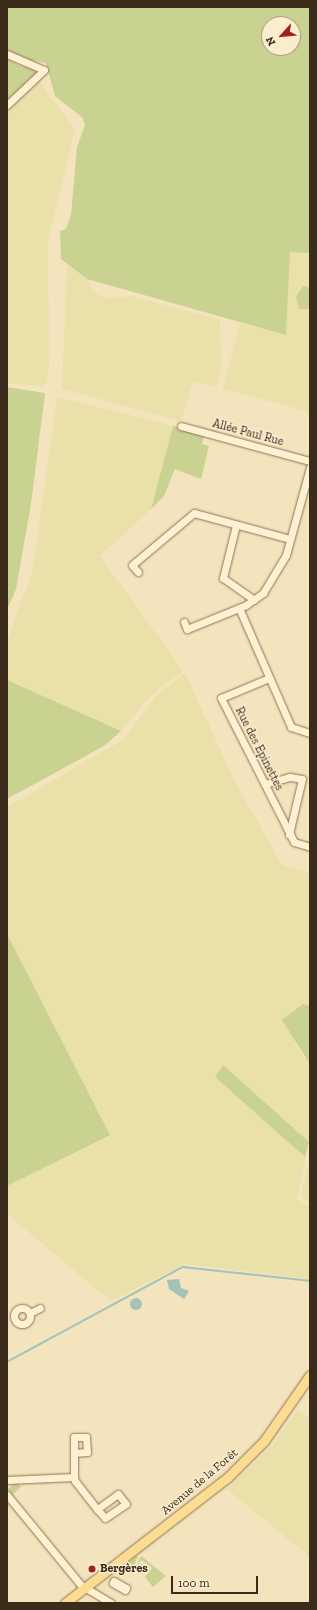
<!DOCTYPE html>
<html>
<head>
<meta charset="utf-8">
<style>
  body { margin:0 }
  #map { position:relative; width:317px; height:1610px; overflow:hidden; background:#f3e4bd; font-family:"Zilla Slab",serif }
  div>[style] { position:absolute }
  .farmland>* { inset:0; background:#e9e0aa }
  .green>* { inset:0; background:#c9d290 }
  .water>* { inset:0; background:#a1c3ba }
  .round { border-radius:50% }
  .stream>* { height:1.5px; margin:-0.75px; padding:0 0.75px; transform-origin:0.75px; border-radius:0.75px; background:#a1c3ba }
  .roads { filter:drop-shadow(0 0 1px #8d7354) drop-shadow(0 0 1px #8d7354) }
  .minor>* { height:7px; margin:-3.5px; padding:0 3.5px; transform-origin:3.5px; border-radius:3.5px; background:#fdf1d1 }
  .minor>.ring { margin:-3.5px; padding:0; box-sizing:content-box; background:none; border:7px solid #fdf1d1; border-radius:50% }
  .major>* { height:9px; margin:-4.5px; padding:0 4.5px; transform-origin:4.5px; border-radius:4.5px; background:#fbdc90 }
  .dots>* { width:11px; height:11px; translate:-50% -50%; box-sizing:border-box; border:2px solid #f9edcd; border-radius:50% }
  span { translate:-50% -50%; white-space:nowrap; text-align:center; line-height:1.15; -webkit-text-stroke:3px #f9edcd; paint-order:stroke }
  .street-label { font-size:12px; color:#3a2b1b }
  .poi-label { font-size:12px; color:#3a2b1b; font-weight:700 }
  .left { translate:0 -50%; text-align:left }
  .frame { position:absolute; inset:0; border:8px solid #3a2b1b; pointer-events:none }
  .north { position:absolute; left:261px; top:16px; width:40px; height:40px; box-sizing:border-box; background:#f9edcd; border:1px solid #ad9f86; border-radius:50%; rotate:243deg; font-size:11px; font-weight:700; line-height:16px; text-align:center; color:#3a2b1b }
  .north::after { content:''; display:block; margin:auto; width:14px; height:18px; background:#a21f1d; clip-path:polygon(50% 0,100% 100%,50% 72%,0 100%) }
  .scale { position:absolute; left:171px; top:1576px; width:87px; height:18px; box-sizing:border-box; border:2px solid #3a2b1b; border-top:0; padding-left:5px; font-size:12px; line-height:14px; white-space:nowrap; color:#3a2b1b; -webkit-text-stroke:3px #f9edcd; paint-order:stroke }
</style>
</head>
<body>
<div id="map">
  <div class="farmland">
    <i style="clip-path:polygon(38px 80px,75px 129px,48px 240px,49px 367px,47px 383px,42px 386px,7px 383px,7px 107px)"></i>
    <i style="clip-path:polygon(290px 252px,310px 253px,310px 287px,303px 286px,299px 309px,310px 309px,310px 412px,223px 389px,240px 323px,286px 335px)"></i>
    <i style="clip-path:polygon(67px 265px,87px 279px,94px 293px,109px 299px,131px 296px,220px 320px,221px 368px,217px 387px,193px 382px,181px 421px,62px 389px)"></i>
    <i style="clip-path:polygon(57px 397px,173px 426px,151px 509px,100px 556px,183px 671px,151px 695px,121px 731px,7px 680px,7px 641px,33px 570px)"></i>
    <i style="clip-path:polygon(185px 673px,234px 780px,282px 865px,310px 873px,310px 1006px,303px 1004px,295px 1045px,310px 1064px,309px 1142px,223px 1065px,215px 1077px,305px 1157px,297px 1199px,310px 1208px,310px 1279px,185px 1264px,111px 1301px,7px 1214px,7px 1186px,110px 1135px,7px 934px,7px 807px,123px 740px,156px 696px)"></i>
    <i style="clip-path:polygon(310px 1160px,310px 1204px,302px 1196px,302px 1190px)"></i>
    <i style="clip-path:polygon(298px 1409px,310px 1418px,310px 1557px,227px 1489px,272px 1446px)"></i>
  </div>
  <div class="green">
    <i style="clip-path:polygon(evenodd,7px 7px,310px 7px,310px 253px,290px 252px,286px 335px,87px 279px,61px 259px,60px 231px,66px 229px,71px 215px,77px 147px,85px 125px,82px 117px,55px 96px,46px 63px,14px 57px,7px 50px,7px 7px,269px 24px,293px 24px,293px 48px,269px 48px,269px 24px)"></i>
    <i style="clip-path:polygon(7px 59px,20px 66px,33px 68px,36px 73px,7px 100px)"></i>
    <i style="clip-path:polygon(303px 286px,310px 287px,310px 309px,299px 309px,296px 297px)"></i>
    <i style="clip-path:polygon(7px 387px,45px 393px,31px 504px,16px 589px,7px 610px)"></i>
    <i style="clip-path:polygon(173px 426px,204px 435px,202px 444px,209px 446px,201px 479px,175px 469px,164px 496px,151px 509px)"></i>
    <i style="clip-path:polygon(7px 680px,121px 731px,104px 746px,7px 799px)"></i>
    <i style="clip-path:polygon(7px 934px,110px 1135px,7px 1186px)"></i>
    <i style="clip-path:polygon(303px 1004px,310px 1006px,310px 1064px,282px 1020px)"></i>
    <i style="clip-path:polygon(223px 1065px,309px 1142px,305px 1157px,215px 1077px)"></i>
    <i style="clip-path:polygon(16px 1482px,21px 1487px,12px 1495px,8px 1489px)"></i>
    <i style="clip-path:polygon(138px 1555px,134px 1566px,129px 1567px,125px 1573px,120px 1569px)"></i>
    <i style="clip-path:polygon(141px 1556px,166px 1576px,153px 1587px,145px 1577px,152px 1568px,142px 1560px,137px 1565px)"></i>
  </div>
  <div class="water">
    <i style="clip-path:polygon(179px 1279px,181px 1288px,189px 1291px,184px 1299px,169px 1289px,167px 1280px)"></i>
    <i class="round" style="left:130px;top:1298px;width:12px;height:12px"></i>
  </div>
  <div class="stream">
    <i style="left:7px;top:1362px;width:200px;rotate:-28.4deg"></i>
    <i style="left:183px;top:1267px;width:128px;rotate:6.3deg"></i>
  </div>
  <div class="roads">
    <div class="minor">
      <i style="left:7px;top:54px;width:40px;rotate:23.4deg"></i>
      <i style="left:44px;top:70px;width:51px;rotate:136.6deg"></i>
      <i style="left:181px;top:426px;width:134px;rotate:15.2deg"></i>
      <i style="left:236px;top:525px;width:55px;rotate:103.8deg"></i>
      <i style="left:223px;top:578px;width:38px;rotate:35deg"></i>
      <i style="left:138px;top:572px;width:9px;rotate:-131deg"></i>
      <i style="left:132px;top:565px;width:81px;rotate:-40deg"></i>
      <i style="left:194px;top:513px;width:99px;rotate:15.2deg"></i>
      <i style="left:239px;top:608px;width:130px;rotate:66.4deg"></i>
      <i style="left:291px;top:727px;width:20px;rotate:18deg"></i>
      <i style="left:184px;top:622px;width:8px;rotate:67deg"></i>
      <i style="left:187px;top:629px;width:64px;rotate:-22.1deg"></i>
      <i style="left:246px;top:605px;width:21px;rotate:-35deg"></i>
      <i style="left:263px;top:593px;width:44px;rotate:-58.8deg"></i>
      <i style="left:286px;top:555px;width:91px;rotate:-74.7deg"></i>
      <i style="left:269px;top:678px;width:52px;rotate:157.4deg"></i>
      <i style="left:221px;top:698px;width:161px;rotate:63.1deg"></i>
      <i style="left:294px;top:842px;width:17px;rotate:17deg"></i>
      <i style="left:265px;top:784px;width:26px;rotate:-16deg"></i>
      <i style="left:290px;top:777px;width:12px;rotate:9deg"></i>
      <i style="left:302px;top:779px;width:57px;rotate:103.3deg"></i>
      <i class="ring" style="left:14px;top:1308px;width:9px;height:9px"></i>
      <i style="left:30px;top:1313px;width:11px;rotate:-27deg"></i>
      <i style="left:74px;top:1477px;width:24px;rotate:-90deg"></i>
      <i style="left:74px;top:1453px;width:13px;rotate:-4deg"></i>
      <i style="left:87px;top:1452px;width:15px;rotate:-94deg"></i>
      <i style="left:86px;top:1437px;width:12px;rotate:180deg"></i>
      <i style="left:74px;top:1437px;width:16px;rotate:90deg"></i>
      <i style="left:7px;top:1480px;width:67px;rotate:-2.6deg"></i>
      <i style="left:74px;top:1477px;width:4px;rotate:76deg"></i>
      <i style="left:75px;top:1481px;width:36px;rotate:52deg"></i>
      <i style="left:97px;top:1509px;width:12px;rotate:48deg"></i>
      <i style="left:105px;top:1518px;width:25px;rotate:-34deg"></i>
      <i style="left:126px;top:1504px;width:13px;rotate:-129deg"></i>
      <i style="left:118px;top:1494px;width:26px;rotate:144deg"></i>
      <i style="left:7px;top:1495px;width:117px;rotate:50.6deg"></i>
      <i style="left:81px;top:1585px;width:35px;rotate:31deg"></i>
      <i style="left:114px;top:1581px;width:14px;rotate:30deg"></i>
      <i style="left:126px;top:1588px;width:2px;rotate:117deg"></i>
      <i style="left:125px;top:1590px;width:14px;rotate:-150deg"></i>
      <i style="left:113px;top:1583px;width:2px;rotate:-63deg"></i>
    </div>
    <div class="major">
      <i style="left:65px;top:1603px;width:205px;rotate:-37.7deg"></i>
      <i style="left:227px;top:1478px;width:52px;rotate:-45deg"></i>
      <i style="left:264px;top:1441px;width:80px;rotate:-55.1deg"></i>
    </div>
  </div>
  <div class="dots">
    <i style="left:92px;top:1569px;background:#a21f1d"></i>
  </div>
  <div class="street-label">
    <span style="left:248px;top:433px;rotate:15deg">Allée Paul Rue</span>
    <span style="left:259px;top:749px;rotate:63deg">Rue des Epinettes</span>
    <span style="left:200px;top:1482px;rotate:-40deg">Avenue de la Forêt</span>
  </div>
  <div class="poi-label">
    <span class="left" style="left:100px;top:1569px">Bergères</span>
  </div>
  <div class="frame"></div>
  <div class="north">N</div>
  <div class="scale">100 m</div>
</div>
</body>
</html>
